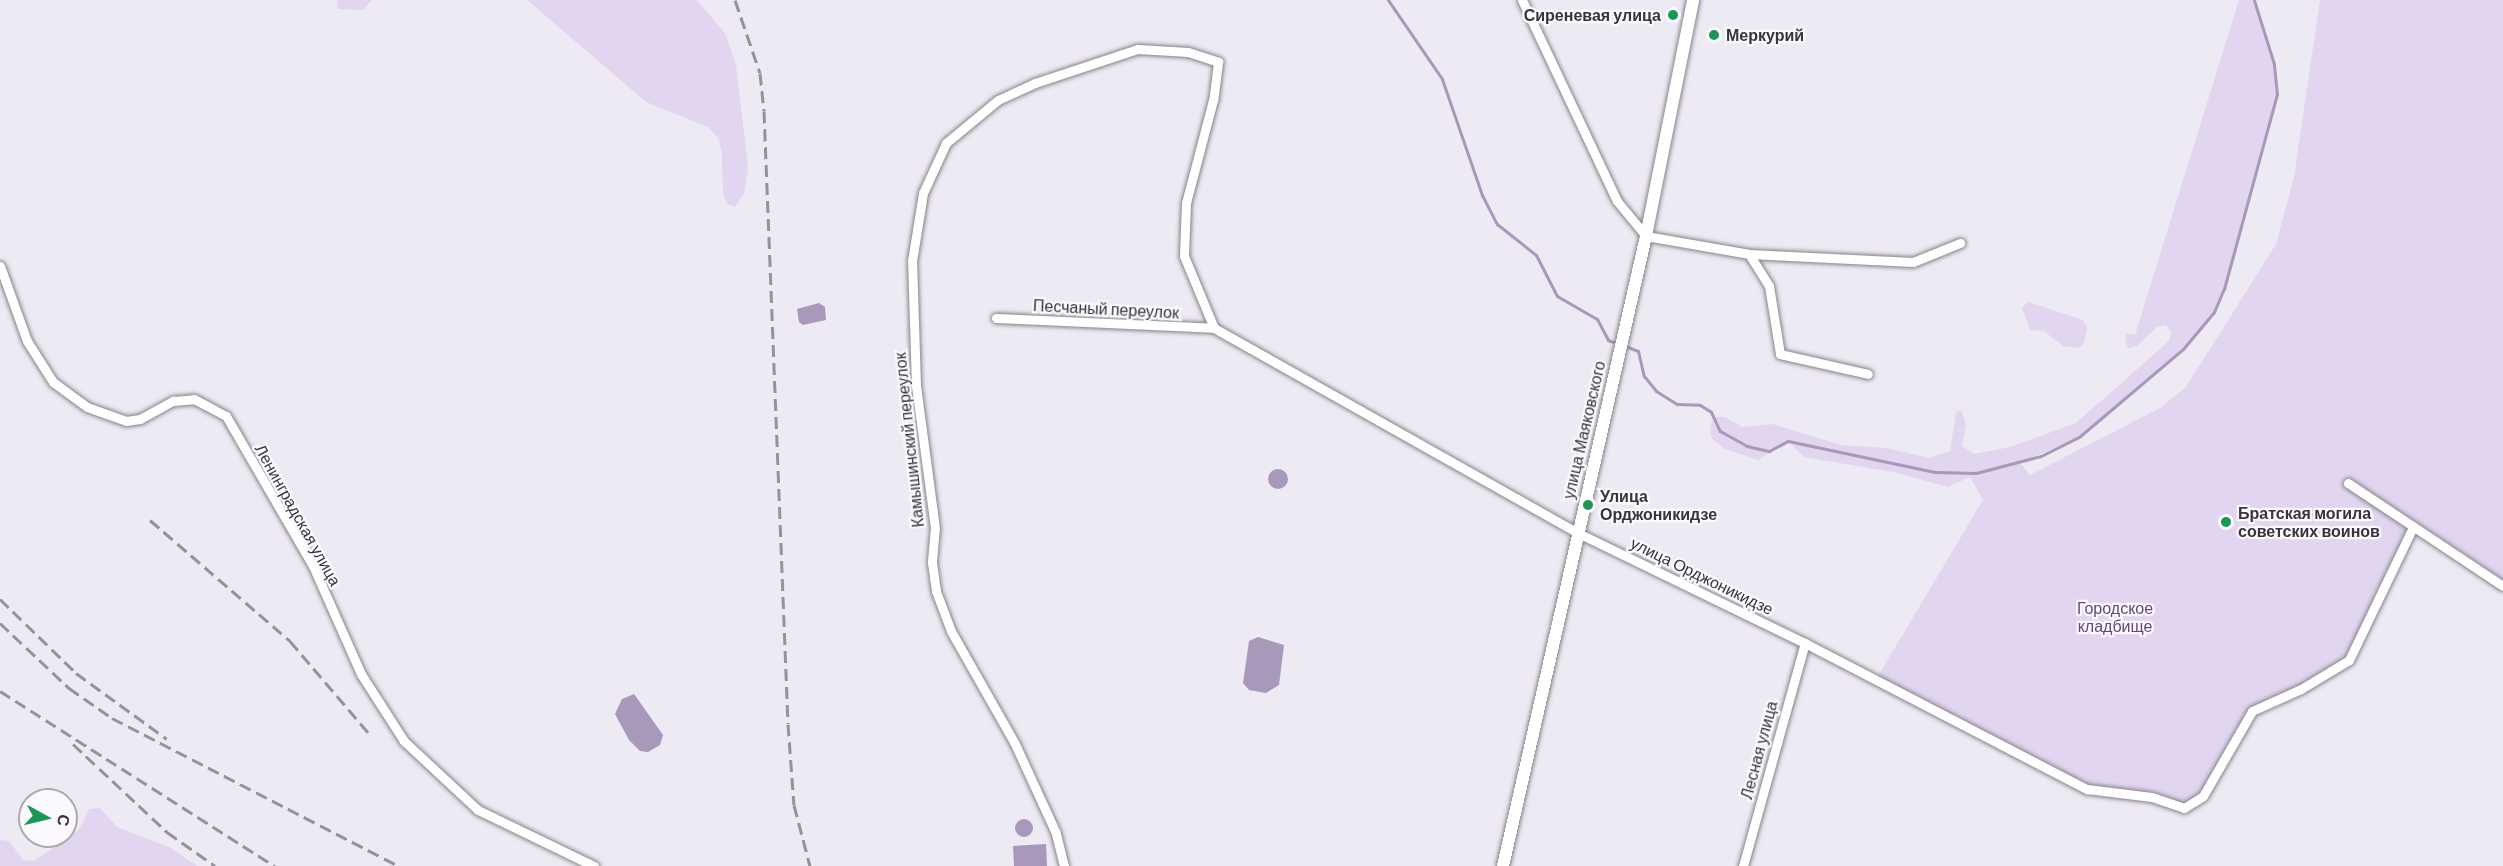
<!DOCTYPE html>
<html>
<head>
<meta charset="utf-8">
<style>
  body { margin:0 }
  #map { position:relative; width:2503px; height:866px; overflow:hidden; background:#eeeaf3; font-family:Barlow,sans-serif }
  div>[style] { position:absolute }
  .green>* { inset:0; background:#e1d5ef }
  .water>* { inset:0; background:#a898b9 }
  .round { border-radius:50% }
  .stream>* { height:3px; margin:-1.5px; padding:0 1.5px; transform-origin:1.5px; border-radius:1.5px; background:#a898b9 }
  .roads { filter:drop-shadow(0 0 2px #87838b) drop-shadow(0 0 2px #87838b) }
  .minor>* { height:9px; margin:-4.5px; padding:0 4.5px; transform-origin:4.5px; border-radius:4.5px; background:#fff }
  .tertiary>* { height:12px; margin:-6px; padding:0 6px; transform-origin:6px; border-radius:6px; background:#fff }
  .rail>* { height:3px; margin-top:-1.5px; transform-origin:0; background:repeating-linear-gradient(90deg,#959298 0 12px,transparent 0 18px) }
  .dots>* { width:16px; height:16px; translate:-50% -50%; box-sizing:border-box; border:3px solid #fbf8fe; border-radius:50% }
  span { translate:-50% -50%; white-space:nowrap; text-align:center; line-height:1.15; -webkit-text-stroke:4.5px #fbf8fe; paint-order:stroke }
  .poi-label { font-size:16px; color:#373539; font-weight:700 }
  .right { translate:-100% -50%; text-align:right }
  .left { translate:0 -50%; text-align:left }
  .street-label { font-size:16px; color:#373539 }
  .park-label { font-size:16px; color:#614979 }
  .north { position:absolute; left:18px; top:788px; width:60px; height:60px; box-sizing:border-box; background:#fbf8fe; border:2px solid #adaaaf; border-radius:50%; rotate:98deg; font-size:16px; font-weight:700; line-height:24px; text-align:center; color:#373539 }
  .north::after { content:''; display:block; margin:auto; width:21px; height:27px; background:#1a9755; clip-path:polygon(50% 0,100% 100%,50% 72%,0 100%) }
</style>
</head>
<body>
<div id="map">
  <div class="green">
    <i style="clip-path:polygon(337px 0,372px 0,363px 10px,338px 9px)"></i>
    <i style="clip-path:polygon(527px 0,697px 0,725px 33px,736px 65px,748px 167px,744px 194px,735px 207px,728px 204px,723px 194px,722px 155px,719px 139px,708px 127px,646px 102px)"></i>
    <i style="clip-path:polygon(2239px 0,2254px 0,2274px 64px,2277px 94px,2233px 265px,2214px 312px,2183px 349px,2114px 410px,2079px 437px,2020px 463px,2030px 475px,2160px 408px,2186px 387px,2276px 244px,2294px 177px,2320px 0,2503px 0,2503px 586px,2413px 527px,2349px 660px,2252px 711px,2213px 781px,2184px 808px,2087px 789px,1875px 681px,1983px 500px,1970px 477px,1948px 487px,1893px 472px,1804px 457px,1788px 441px,1758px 460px,1725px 449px,1712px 439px,1710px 428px,1714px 417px,1725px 417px,1742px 427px,1772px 424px,1841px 445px,1886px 448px,1930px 458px,1950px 451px,1956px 412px,1961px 410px,1966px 424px,1962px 446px,1974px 454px,2010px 447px,2076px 423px,2170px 340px,2171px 331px,2166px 325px,2157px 327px,2137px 346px,2128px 348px,2125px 339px,2127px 333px,2135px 335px)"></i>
    <i style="clip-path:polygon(2028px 302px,2083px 320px,2087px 327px,2084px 344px,2078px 348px,2063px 346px,2044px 331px,2030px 330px,2022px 308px)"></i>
    <i style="clip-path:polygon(100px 808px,117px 827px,171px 848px,197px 866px,0 866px,0 840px,9px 841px,23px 860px,34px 861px,79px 830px,89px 809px)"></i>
  </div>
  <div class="water">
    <i style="clip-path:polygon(819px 303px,825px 307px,826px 320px,803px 325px,799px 322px,797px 309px)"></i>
    <i class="round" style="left:1268px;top:469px;width:20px;height:20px"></i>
    <i style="clip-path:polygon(1258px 637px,1284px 645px,1279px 685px,1266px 693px,1249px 690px,1243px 683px,1249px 641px)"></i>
    <i style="clip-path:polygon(634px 694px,663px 735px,660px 745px,648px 752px,640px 751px,629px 740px,615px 714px,622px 699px)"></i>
    <i class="round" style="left:1015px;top:819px;width:18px;height:18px"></i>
    <i style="clip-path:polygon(1046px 844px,1047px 866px,1014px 866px,1013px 846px)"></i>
  </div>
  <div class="stream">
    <i style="left:1388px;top:0;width:96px;rotate:55.6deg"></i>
    <i style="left:1442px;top:79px;width:123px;rotate:71deg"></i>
    <i style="left:1482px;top:195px;width:33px;rotate:63deg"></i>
    <i style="left:1497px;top:224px;width:50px;rotate:38.5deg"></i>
    <i style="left:1536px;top:255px;width:46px;rotate:62.9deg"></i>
    <i style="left:1557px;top:296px;width:46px;rotate:29.9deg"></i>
    <i style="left:1597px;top:319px;width:24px;rotate:62deg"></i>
    <i style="left:1608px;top:340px;width:12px;rotate:20deg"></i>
    <i style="left:1625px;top:346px;width:14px;rotate:21deg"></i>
    <i style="left:1638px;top:351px;width:26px;rotate:77deg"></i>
    <i style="left:1644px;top:376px;width:19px;rotate:51deg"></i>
    <i style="left:1656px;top:391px;width:25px;rotate:32deg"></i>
    <i style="left:1677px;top:404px;width:23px;rotate:2deg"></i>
    <i style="left:1700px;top:405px;width:13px;rotate:32deg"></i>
    <i style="left:1711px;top:412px;width:21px;rotate:65deg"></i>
    <i style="left:1720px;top:431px;width:31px;rotate:29deg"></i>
    <i style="left:1747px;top:446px;width:23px;rotate:13deg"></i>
    <i style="left:1769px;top:451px;width:21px;rotate:-28deg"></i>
    <i style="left:1788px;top:441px;width:150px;rotate:11.9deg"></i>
    <i style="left:1935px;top:472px;width:41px;rotate:1.4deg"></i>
    <i style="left:1976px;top:473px;width:67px;rotate:-14.7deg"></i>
    <i style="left:2041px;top:456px;width:42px;rotate:-26.6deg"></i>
    <i style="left:2079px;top:437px;width:136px;rotate:-40.2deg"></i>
    <i style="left:2183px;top:349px;width:48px;rotate:-50deg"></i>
    <i style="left:2214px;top:312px;width:25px;rotate:-67deg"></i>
    <i style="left:2224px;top:289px;width:202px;rotate:-74.8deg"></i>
    <i style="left:2277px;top:94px;width:30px;rotate:-96deg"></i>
    <i style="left:2274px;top:64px;width:67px;rotate:-107.4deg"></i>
  </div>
  <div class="roads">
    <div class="minor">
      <i style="left:1522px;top:0;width:222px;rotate:64.7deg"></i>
      <i style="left:1617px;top:201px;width:45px;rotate:50.4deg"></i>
      <i style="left:1646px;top:236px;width:105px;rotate:9.9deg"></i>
      <i style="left:1749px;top:254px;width:164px;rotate:2.8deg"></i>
      <i style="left:1913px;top:262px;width:51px;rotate:-22deg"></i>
      <i style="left:1749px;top:254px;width:38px;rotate:58deg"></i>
      <i style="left:1769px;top:286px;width:69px;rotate:80.8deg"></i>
      <i style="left:1780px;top:354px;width:90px;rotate:12.8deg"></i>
      <i style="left:0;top:266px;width:80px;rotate:70.2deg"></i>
      <i style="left:27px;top:341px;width:49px;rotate:57.6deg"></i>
      <i style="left:53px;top:382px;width:42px;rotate:36.3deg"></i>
      <i style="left:87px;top:407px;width:41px;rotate:19.7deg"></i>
      <i style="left:126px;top:421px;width:14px;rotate:-8deg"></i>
      <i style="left:140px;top:419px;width:38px;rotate:-29deg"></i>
      <i style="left:173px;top:401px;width:21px;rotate:-5deg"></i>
      <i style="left:194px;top:399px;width:36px;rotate:28deg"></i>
      <i style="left:226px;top:416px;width:173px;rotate:59.9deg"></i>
      <i style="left:313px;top:566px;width:118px;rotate:66deg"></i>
      <i style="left:361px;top:674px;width:80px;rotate:57.3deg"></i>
      <i style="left:404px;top:741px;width:101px;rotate:43deg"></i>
      <i style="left:478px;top:810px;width:129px;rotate:25.8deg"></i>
      <i style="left:996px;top:318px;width:218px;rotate:2.6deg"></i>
      <i style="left:1214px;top:328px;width:416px;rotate:29.4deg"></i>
      <i style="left:1576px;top:532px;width:254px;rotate:25.9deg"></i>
      <i style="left:1805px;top:643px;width:318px;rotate:27.4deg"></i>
      <i style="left:2087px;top:789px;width:65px;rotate:7deg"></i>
      <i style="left:2152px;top:797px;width:34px;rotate:19deg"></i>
      <i style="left:2184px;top:808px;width:22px;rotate:-32deg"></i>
      <i style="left:2203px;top:796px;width:98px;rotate:-60deg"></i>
      <i style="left:2252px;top:711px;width:54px;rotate:-24.2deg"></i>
      <i style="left:2301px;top:689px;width:56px;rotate:-31.1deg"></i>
      <i style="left:2349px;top:660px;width:148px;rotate:-64.3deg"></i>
      <i style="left:2348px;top:483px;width:186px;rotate:33.6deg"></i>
      <i style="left:1064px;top:866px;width:36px;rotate:-104deg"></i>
      <i style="left:1055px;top:831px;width:98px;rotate:-114.7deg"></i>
      <i style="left:1014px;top:742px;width:128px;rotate:-119.6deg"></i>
      <i style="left:951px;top:631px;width:43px;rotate:-110.6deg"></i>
      <i style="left:936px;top:591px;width:30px;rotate:-98deg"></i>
      <i style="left:932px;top:561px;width:33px;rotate:-85deg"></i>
      <i style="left:935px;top:528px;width:143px;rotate:-97.6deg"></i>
      <i style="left:916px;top:386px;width:125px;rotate:-91.8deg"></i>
      <i style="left:912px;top:261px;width:69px;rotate:-80.8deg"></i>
      <i style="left:923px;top:193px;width:55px;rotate:-65.3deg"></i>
      <i style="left:946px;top:143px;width:67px;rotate:-39.6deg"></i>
      <i style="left:998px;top:100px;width:41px;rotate:-24.7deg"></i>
      <i style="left:1035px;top:83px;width:108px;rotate:-18.3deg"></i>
      <i style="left:1138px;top:49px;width:50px;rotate:3.4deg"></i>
      <i style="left:1188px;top:52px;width:32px;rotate:18deg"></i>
      <i style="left:1218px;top:62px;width:38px;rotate:97deg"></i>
      <i style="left:1213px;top:100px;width:106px;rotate:104.7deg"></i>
      <i style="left:1186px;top:203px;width:53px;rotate:92.2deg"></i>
      <i style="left:1184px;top:256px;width:78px;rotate:67.4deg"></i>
      <i style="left:1743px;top:866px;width:231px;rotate:-74.5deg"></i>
    </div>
    <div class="tertiary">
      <i style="left:1503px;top:866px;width:646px;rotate:-77.21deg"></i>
      <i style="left:1646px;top:236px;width:241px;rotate:-78.7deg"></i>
    </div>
  </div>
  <div class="rail">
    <i style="left:735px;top:0;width:77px;rotate:71.1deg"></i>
    <i style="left:760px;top:73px;width:38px;rotate:84deg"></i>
    <i style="left:764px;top:111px;width:613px;rotate:87.76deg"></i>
    <i style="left:788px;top:724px;width:81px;rotate:85.8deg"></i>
    <i style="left:794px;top:805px;width:63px;rotate:75.3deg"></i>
    <i style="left:150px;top:520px;width:185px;rotate:40.8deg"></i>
    <i style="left:290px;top:641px;width:126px;rotate:49.5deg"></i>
    <i style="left:0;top:599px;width:106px;rotate:44.2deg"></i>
    <i style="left:76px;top:673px;width:112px;rotate:36deg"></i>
    <i style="left:0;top:623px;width:95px;rotate:43.3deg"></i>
    <i style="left:69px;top:688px;width:52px;rotate:34.9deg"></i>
    <i style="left:112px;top:718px;width:323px;rotate:27.3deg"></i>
    <i style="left:0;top:691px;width:326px;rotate:32.5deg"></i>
    <i style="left:73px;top:744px;width:129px;rotate:43.1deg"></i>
    <i style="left:167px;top:832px;width:59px;rotate:35.3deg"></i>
  </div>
  <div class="dots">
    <i style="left:1673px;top:15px;background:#1a9755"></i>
    <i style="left:1714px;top:35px;background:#1a9755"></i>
    <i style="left:1588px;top:505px;background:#1a9755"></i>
    <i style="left:2226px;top:522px;background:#1a9755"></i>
  </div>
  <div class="poi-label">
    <span class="right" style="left:1661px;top:15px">Сиреневая улица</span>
    <span class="left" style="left:1726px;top:35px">Меркурий</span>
    <span class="left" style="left:1600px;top:505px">Улица<br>Орджоникидзе</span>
    <span class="left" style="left:2238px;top:522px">Братская могила<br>советских воинов</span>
  </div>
  <div class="street-label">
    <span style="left:1106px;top:309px;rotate:3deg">Песчаный переулок</span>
    <span style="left:1584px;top:430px;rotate:-77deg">улица Маяковского</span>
    <span style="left:909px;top:440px;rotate:-96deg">Камышинский переулок</span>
    <span style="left:298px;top:515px;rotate:61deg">Ленинградская улица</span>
    <span style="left:1702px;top:576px;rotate:26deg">улица Орджоникидзе</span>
    <span style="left:1759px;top:750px;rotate:-75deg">Лесная улица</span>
  </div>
  <div class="park-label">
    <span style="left:2115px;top:617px">Городское<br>кладбище</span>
  </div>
  <div class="north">С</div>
</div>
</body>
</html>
